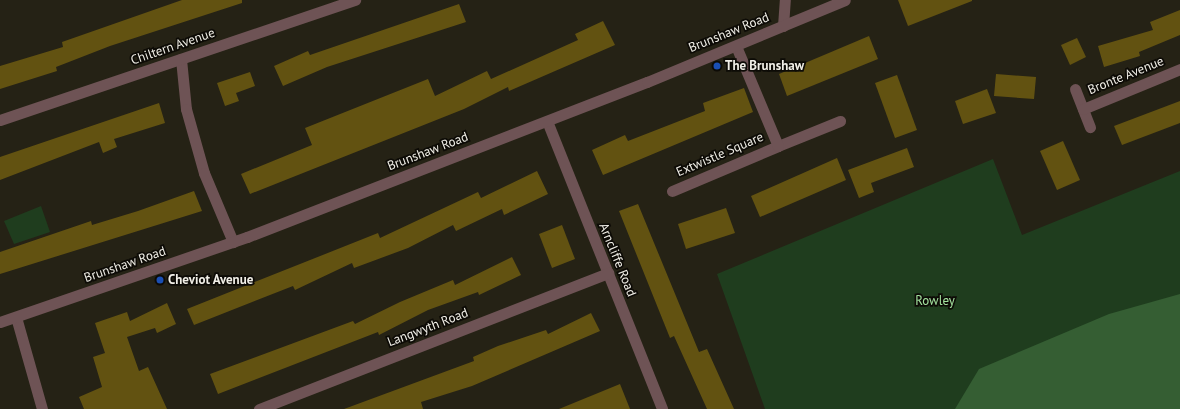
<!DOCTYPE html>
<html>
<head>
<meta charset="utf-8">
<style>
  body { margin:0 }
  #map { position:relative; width:1180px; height:409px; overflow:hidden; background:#252215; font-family:"PT Sans",sans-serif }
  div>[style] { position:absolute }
  .green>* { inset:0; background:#1f3d1e }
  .forest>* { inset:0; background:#355e33 }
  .building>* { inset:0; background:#625211 }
  .minor>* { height:11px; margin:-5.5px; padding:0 5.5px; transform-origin:5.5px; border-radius:5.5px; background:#6e5355 }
  .tertiary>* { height:11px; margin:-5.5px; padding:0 5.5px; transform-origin:5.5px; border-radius:5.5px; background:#6e5355 }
  .dots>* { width:11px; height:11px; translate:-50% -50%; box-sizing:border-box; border:2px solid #0d0b06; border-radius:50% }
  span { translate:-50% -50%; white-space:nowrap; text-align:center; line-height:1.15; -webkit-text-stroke:3.5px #0d0b06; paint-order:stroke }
  .street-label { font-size:13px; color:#f1efe7 }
  .poi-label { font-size:13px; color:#f1efe7; font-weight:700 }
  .left { translate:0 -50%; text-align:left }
  .park-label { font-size:13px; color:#a1e09d }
</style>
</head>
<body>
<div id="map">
  <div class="green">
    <i style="clip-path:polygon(993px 159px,1022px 235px,1180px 171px,1180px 409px,765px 409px,717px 274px)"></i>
    <i style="clip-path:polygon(41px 206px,50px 232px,14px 244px,4px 221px)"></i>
  </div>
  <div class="forest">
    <i style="clip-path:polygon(1180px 294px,1180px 409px,955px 409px,979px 369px,1109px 314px)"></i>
  </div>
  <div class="building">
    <i style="clip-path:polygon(182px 0,242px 0,242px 3px,110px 46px,56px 67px,57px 71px,0 89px,0 66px,63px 47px,62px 42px)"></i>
    <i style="clip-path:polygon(898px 0,972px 0,972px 1px,908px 26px)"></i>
    <i style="clip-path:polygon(459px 4px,466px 22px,327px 67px,283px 86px,274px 66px,308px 51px,310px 55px)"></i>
    <i style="clip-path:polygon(1180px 10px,1180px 35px,1139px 52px,1140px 56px,1104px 67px,1098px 46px,1153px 30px,1150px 22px)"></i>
    <i style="clip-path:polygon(603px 21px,615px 45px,509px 91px,508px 87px,464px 109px,250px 194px,241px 174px,312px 145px,305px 128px,428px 79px,435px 96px,487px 71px,491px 79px,578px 40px,575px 34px)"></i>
    <i style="clip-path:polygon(869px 36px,878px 59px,787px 96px,779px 74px)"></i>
    <i style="clip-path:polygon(1077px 38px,1086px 57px,1070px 65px,1061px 45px)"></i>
    <i style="clip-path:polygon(250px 72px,255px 86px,236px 93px,239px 101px,225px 106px,217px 83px)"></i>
    <i style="clip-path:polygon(996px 74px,1036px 77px,1034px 99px,994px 96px)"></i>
    <i style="clip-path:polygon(897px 75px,917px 130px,895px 138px,875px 83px)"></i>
    <i style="clip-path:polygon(744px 88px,753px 112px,603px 175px,592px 150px,625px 135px,628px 141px,705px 111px,703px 103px)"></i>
    <i style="clip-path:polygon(987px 89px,996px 113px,963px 124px,955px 101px)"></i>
    <i style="clip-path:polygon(1180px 101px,1180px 123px,1122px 145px,1114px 126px)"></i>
    <i style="clip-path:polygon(159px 103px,165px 123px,114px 139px,117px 147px,103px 153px,99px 142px,0 180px,0 157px)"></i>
    <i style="clip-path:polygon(1063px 141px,1080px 180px,1057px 190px,1040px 151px)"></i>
    <i style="clip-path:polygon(907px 148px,914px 167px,871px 183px,874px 192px,859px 198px,848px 170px)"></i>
    <i style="clip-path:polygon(837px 158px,846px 180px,760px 217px,751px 196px)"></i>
    <i style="clip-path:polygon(537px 171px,548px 194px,504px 215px,502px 209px,456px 231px,453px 225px,408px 248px,354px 268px,352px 263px,295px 290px,293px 286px,194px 325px,187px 309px,378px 233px,380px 238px,478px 192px,481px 198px)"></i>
    <i style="clip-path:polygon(194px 191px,202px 211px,0 274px,0 252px,91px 221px,92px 225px,138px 211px)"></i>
    <i style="clip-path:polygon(638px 204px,699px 352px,707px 349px,734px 409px,707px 409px,674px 336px,670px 338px,619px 211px)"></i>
    <i style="clip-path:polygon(726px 208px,735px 233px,686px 249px,678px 224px)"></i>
    <i style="clip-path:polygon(562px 225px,575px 259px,552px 268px,539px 234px)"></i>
    <i style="clip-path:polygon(512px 257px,521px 275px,479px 295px,478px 292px,428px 310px,379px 335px,378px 332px,218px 394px,210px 374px,353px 321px,355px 324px,400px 302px,453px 280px,455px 285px)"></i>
    <i style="clip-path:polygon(167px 303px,176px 324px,157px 333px,155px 328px,127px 337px,139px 371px,148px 367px,167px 409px,84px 409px,79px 397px,102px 387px,93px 357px,105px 353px,95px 323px,127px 312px,130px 321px)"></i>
    <i style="clip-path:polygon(591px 313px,600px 331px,472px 386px,421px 402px,423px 409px,344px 409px,474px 361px,473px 357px,498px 346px,546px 330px,548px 334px)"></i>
    <i style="clip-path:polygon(620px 384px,630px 409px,559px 409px)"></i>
  </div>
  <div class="minor">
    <i style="left:783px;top:26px;width:26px;rotate:-86deg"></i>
    <i style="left:181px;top:59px;width:50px;rotate:84.3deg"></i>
    <i style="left:186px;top:109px;width:66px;rotate:74.3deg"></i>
    <i style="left:204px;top:173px;width:75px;rotate:67.2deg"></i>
    <i style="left:1075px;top:89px;width:41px;rotate:68.5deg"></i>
    <i style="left:1083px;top:109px;width:105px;rotate:-22.4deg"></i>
    <i style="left:0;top:120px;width:375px;rotate:-18.7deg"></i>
    <i style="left:547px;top:121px;width:310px;rotate:68.2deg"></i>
    <i style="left:778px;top:146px;width:67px;rotate:-22deg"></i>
    <i style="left:672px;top:191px;width:115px;rotate:-23deg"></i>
    <i style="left:778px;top:146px;width:108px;rotate:-112.8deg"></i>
    <i style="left:259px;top:409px;width:375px;rotate:-21.3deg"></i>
  </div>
  <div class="tertiary">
    <i style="left:16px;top:317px;width:96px;rotate:74.2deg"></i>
    <i style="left:0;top:322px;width:261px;rotate:-19deg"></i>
    <i style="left:247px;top:237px;width:429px;rotate:-21.2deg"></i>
    <i style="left:647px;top:82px;width:214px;rotate:-22.5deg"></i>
  </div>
  <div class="dots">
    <i style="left:717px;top:66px;background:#1a4fb4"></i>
    <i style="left:160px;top:280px;background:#1a4fb4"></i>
  </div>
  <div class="street-label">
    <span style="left:729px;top:33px;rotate:-22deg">Brunshaw Road</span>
    <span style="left:173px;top:47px;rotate:-19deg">Chiltern Avenue</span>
    <span style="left:1126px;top:76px;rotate:-22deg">Bronte Avenue</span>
    <span style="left:428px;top:152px;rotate:-21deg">Brunshaw Road</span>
    <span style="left:720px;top:155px;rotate:-23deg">Extwistle Square</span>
    <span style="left:617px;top:260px;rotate:68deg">Arncliffe Road</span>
    <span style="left:125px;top:265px;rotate:-19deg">Brunshaw Road</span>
    <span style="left:428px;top:328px;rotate:-21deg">Langwyth Road</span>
  </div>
  <div class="poi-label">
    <span class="left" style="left:725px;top:66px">The Brunshaw</span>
    <span class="left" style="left:168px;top:280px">Cheviot Avenue</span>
  </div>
  <div class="park-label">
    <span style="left:935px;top:301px">Rowley</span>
  </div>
</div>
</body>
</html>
